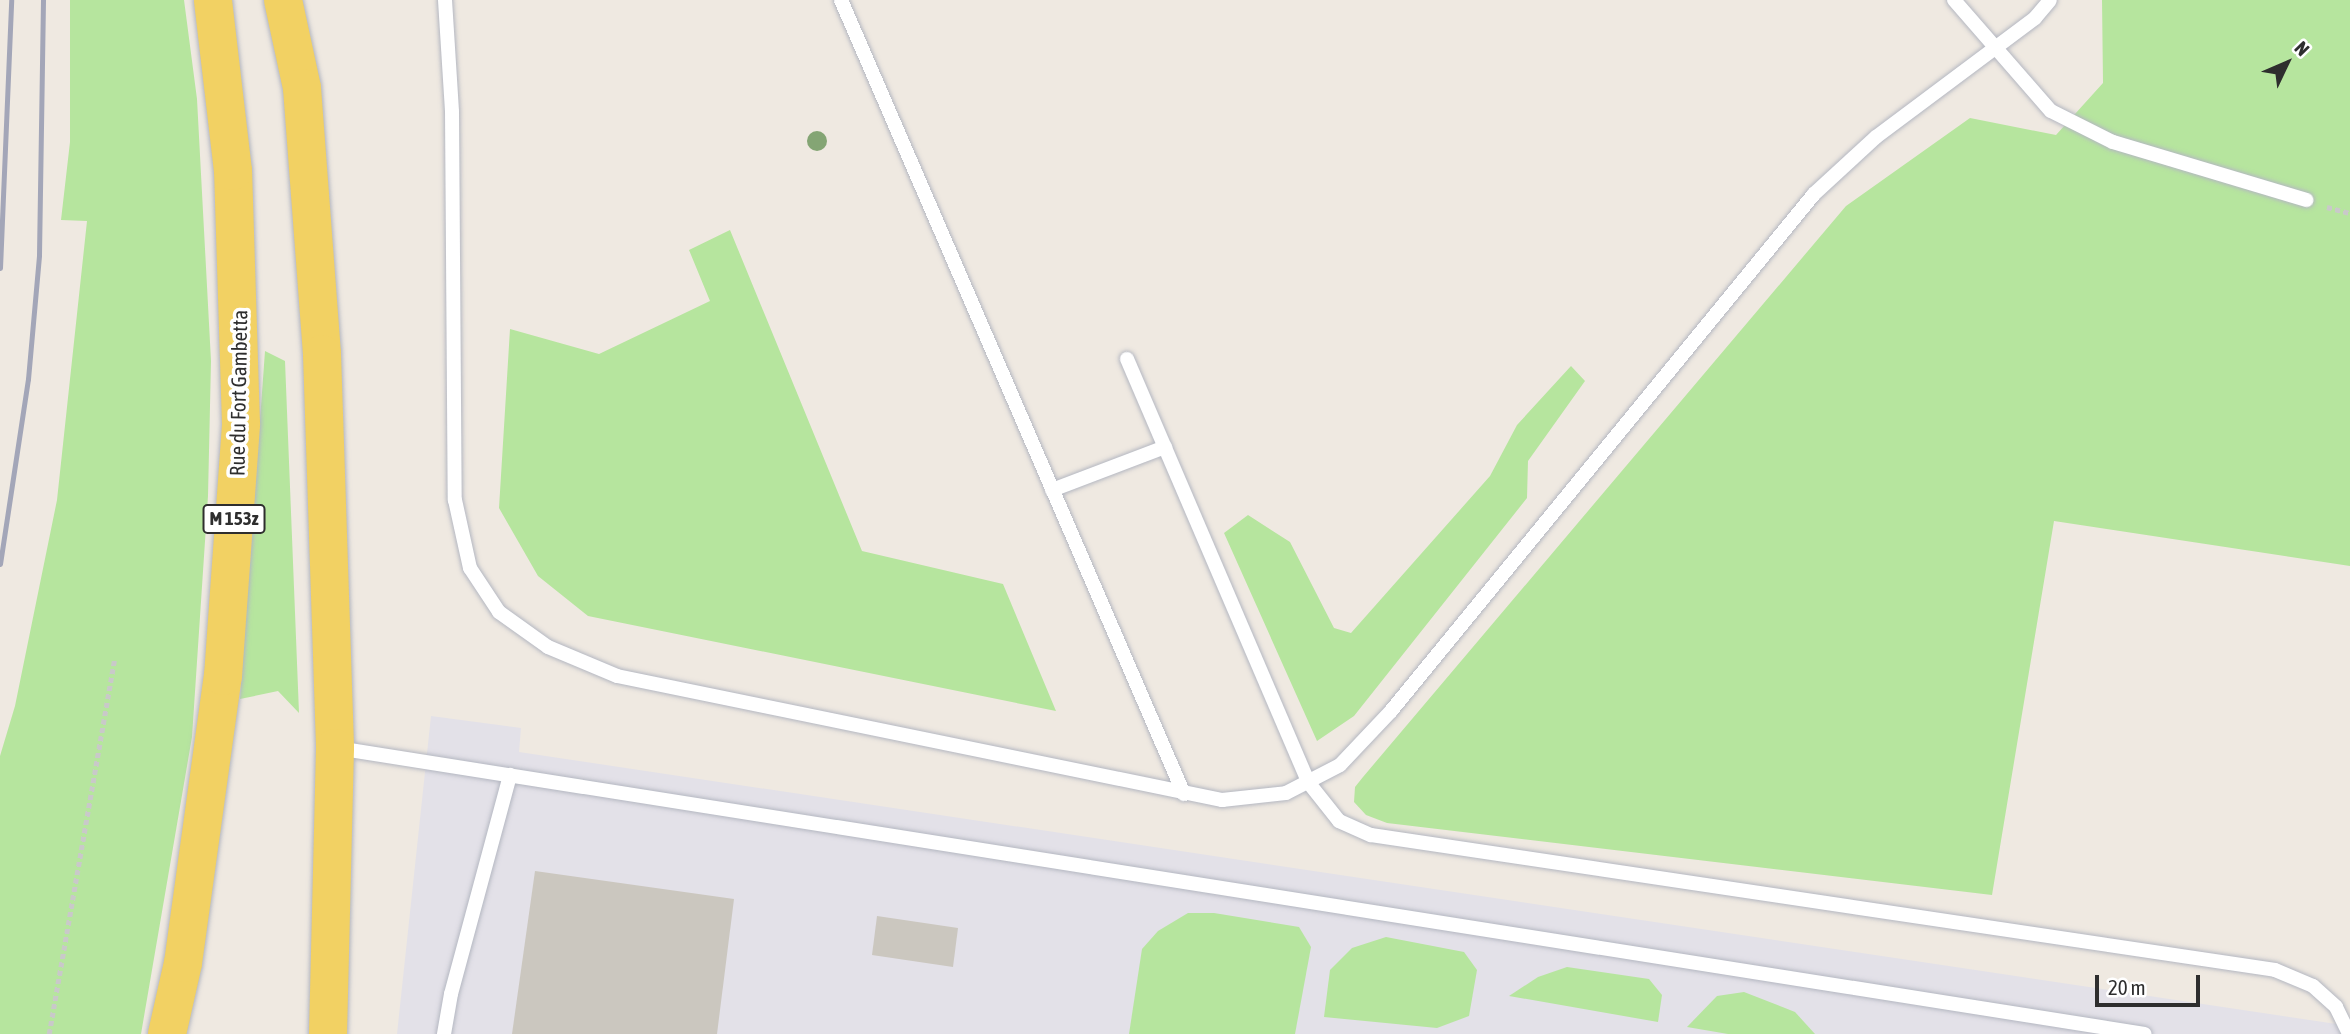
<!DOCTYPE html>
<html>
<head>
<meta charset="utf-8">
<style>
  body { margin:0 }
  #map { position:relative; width:2350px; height:1034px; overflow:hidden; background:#efe9e1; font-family:"Asap Condensed",sans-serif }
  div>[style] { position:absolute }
  .industrial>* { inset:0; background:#e3e1e8 }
  .green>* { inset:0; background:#b6e59e }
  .building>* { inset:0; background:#cbc7bf }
  .path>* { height:4.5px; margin-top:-2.25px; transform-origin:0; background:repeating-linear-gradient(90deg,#c9c9c9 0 5px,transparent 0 8.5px) }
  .roads { filter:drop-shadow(0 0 2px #b4b7c1) drop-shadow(0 0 2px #b4b7c1) }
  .service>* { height:14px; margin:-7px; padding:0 7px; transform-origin:7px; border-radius:7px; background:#fff }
  .primary>* { height:38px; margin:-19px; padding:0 19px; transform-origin:19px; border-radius:19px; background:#f2d163 }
  .rail>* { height:5px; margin:-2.5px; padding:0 2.5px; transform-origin:2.5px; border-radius:2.5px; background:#a3a6b8 }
  .trees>* { width:20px; height:20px; margin:-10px; border-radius:50%; background:#84a574 }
  span { translate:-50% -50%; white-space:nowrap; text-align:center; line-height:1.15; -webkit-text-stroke:7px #fff; paint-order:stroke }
  .shield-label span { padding:2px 5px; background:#fff; border:2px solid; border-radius:5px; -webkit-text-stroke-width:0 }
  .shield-label { font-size:19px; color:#2e2e2e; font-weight:700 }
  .street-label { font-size:21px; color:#2e2e2e }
  .north { position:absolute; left:2252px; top:28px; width:70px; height:70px; -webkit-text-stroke:5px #fff; paint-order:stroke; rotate:46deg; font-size:19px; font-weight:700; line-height:28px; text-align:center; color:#2e2e2e }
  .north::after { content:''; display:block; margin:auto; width:24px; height:32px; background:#2e2e2e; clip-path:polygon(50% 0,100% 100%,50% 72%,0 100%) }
  .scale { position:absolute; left:2095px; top:975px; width:105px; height:32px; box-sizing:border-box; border:4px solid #2e2e2e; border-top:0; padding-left:9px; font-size:21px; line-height:24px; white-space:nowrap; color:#2e2e2e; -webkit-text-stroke:5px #fff; paint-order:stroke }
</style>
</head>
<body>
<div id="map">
  <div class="industrial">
    <i style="clip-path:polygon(431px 716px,521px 728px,519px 752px,2350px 1026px,2350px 1034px,397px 1034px)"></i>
  </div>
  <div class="green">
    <i style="clip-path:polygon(70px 0,184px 0,197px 99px,211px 361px,208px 496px,192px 737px,141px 1034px,0 1034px,0 756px,15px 706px,57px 500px,87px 221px,61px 220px,70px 142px)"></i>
    <i style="clip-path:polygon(2102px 0,2350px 0,2350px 566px,2054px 521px,1992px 895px,1387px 823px,1366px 815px,1354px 802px,1355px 787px,1363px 777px,1846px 206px,1970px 118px,2056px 135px,2103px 83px)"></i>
    <i style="clip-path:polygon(730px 230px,862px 551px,1003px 584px,1056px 711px,588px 616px,538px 576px,499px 508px,510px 329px,599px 354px,710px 301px,689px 250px)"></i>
    <i style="clip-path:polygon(265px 351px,285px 361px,299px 713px,278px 691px,240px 699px)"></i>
    <i style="clip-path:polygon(1571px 366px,1585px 381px,1528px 461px,1527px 498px,1354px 716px,1317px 741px,1224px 533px,1248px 515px,1290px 542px,1334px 628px,1351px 633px,1490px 476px,1517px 425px)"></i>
    <i style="clip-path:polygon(1188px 913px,1214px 913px,1299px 927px,1311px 947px,1295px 1034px,1129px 1034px,1142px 949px,1158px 931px)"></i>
    <i style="clip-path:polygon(1386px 937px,1464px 952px,1477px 970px,1469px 1016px,1437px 1028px,1324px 1017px,1330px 970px,1352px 948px)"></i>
    <i style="clip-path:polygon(1567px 967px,1649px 979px,1662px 995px,1658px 1022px,1509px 996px,1538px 977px)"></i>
    <i style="clip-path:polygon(1744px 992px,1795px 1012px,1815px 1034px,1728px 1034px,1687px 1027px,1717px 996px)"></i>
  </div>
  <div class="building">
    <i style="clip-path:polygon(535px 871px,734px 899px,717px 1034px,512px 1034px)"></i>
    <i style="clip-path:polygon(877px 916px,958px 928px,953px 967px,872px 955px)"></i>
  </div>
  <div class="path">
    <i style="left:2327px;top:207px;width:24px;rotate:15deg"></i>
    <i style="left:49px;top:1034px;width:379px;rotate:-80.1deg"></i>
  </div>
  <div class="roads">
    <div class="service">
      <i style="left:445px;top:0;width:112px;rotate:86.4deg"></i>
      <i style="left:452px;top:112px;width:388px;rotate:89.6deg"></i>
      <i style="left:455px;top:500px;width:70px;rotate:77.6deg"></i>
      <i style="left:470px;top:568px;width:53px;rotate:56.6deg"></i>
      <i style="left:499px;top:612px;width:60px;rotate:35.5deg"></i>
      <i style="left:548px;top:647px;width:75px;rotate:22.8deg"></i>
      <i style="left:617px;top:676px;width:618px;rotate:11.58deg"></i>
      <i style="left:1222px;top:800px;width:64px;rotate:-6.2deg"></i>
      <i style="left:1286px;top:793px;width:61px;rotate:-27.4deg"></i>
      <i style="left:1340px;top:765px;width:74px;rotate:-46.6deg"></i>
      <i style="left:1391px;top:711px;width:668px;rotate:-50.71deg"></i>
      <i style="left:1814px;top:194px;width:84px;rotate:-42.6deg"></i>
      <i style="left:1876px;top:137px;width:199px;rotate:-36.8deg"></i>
      <i style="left:2035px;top:18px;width:23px;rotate:-50deg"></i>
      <i style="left:841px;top:0;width:865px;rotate:66.64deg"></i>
      <i style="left:1954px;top:0;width:147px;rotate:48.9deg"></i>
      <i style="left:2051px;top:111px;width:69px;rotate:26.6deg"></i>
      <i style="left:2113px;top:142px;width:202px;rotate:16.7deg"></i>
      <i style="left:1127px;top:359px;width:460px;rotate:66.8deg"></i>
      <i style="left:1308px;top:782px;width:50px;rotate:51.5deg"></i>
      <i style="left:1339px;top:821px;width:35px;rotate:24deg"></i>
      <i style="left:1371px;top:835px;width:914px;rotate:8.49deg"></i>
      <i style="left:2275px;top:970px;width:41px;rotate:22.8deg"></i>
      <i style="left:2313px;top:986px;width:31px;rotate:42deg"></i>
      <i style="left:2336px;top:1007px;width:30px;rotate:64deg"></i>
      <i style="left:1052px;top:490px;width:121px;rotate:-20.8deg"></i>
      <i style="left:337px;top:748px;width:1830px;rotate:8.99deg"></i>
      <i style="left:444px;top:1034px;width:41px;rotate:-80.1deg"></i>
      <i style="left:451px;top:994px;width:227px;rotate:-74.9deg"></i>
    </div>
    <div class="primary">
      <i style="left:283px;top:0;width:90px;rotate:77.8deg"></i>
      <i style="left:302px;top:88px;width:267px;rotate:85.7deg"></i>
      <i style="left:322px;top:354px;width:394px;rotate:88.1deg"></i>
      <i style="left:335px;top:748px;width:286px;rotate:91.4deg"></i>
      <i style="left:167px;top:1034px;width:73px;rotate:-77.3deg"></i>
      <i style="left:183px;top:963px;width:290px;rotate:-82.1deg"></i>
      <i style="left:223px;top:676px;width:253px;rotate:-85.9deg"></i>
      <i style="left:241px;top:424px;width:253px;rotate:-91.8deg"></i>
      <i style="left:233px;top:171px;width:172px;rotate:-96.7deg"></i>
    </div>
  </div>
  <div class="rail">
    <i style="left:0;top:268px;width:268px;rotate:-87.6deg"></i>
    <i style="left:0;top:564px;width:187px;rotate:-81.4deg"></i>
    <i style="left:28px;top:379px;width:124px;rotate:-84.9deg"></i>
    <i style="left:39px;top:255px;width:255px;rotate:-89.1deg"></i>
  </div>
  <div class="trees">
    <i style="left:817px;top:141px"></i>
  </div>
  <div class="shield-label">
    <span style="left:234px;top:519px">M 153z</span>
  </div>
  <div class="street-label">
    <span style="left:238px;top:393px;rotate:-89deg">Rue du Fort Gambetta</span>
  </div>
  <div class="north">N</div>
  <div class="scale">20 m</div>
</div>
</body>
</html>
